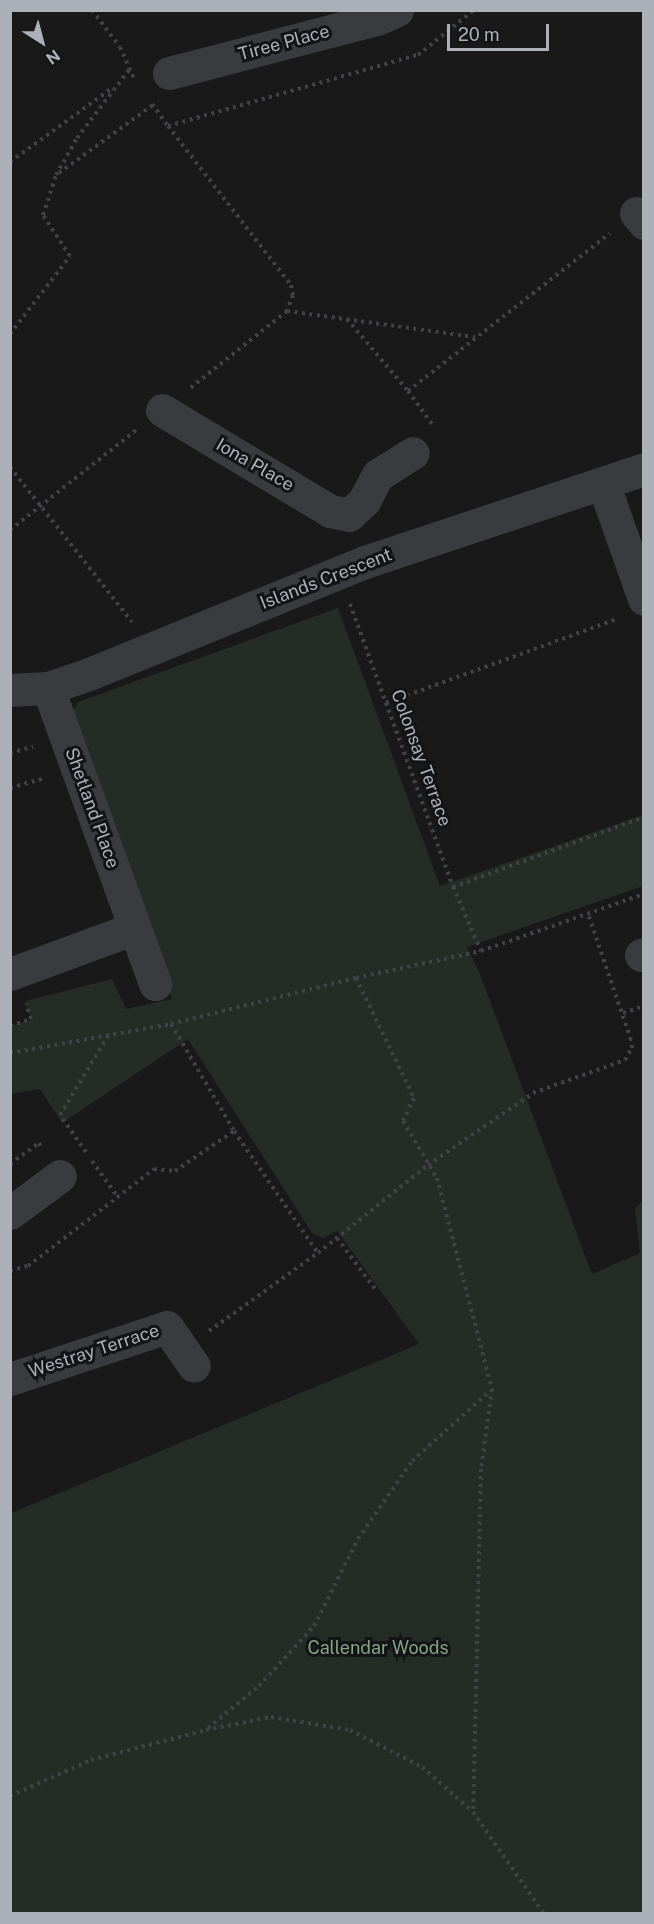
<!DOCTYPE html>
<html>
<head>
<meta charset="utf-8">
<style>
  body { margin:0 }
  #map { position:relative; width:654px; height:1924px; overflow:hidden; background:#19191a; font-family:"Public Sans",sans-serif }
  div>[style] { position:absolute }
  .green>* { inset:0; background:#252c25 }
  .path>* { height:4px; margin-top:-2px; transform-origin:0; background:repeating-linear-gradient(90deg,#404246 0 3px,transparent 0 7.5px) }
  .street>* { height:33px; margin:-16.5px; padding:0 16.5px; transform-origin:16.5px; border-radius:16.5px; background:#3a3b3f }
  span { translate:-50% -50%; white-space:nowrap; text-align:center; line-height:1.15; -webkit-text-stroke:6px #131415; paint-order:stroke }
  .street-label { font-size:18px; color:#acb1b9 }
  .park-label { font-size:18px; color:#86a285 }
  .frame { position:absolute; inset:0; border:12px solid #acb1b9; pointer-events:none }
  .north { position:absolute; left:12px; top:12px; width:60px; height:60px; -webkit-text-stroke:4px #131415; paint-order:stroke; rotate:144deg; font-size:16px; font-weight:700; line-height:24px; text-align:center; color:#acb1b9 }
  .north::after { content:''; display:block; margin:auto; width:21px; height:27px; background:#acb1b9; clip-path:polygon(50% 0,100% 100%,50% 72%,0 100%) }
  .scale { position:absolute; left:447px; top:24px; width:102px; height:27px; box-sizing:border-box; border:3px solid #acb1b9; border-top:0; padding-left:8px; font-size:18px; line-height:21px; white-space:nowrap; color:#acb1b9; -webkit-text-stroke:4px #131415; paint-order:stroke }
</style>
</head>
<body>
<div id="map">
  <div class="green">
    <i style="clip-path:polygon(338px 608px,440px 886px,643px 815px,643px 886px,467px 947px,480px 974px,592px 1274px,640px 1253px,635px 1209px,643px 1200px,643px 1913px,11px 1913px,11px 1513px,419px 1344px,337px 1231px,323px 1238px,312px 1233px,188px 1039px,62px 1123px,40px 1089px,11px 1094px,11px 1026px,31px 1019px,25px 1001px,112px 979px,126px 1009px,172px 999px,68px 719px,78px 702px)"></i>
  </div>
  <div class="path">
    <i style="left:92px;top:10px;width:46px;rotate:52.9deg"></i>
    <i style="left:120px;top:47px;width:34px;rotate:66deg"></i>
    <i style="left:152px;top:104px;width:27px;rotate:54deg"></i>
    <i style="left:168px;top:126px;width:260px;rotate:-15.9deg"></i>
    <i style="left:418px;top:55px;width:72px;rotate:-38.8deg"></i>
    <i style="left:168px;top:126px;width:201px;rotate:52.3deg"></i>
    <i style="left:291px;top:285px;width:10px;rotate:79deg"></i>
    <i style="left:293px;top:295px;width:17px;rotate:111deg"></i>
    <i style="left:287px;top:311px;width:125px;rotate:141.5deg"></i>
    <i style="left:10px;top:162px;width:125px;rotate:-35.9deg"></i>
    <i style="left:59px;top:173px;width:116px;rotate:-35.9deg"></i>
    <i style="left:287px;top:311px;width:190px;rotate:7.9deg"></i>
    <i style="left:347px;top:319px;width:94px;rotate:49.7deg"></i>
    <i style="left:408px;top:391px;width:41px;rotate:54deg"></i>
    <i style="left:10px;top:334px;width:98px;rotate:-52.4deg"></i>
    <i style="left:70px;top:256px;width:49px;rotate:-123.4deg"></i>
    <i style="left:43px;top:215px;width:42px;rotate:-72deg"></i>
    <i style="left:56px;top:175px;width:43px;rotate:-60.4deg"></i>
    <i style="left:77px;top:138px;width:86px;rotate:-52.6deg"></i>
    <i style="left:408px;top:391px;width:256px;rotate:-38deg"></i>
    <i style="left:10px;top:467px;width:197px;rotate:51.8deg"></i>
    <i style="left:10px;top:530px;width:161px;rotate:-38.4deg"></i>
    <i style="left:350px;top:604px;width:301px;rotate:70deg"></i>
    <i style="left:453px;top:887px;width:70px;rotate:66.4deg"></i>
    <i style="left:386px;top:703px;width:246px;rotate:-20deg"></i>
    <i style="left:10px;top:753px;width:24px;rotate:-15deg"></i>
    <i style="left:10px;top:788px;width:35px;rotate:-16deg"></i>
    <i style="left:453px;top:887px;width:203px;rotate:-20.1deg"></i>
    <i style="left:356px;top:978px;width:133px;rotate:64.2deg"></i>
    <i style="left:414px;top:1098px;width:25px;rotate:116deg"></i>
    <i style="left:403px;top:1121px;width:66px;rotate:59.2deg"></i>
    <i style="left:437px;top:1178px;width:218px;rotate:75.4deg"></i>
    <i style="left:492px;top:1389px;width:81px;rotate:97.8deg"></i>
    <i style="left:481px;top:1469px;width:343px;rotate:91.3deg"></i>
    <i style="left:623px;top:1013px;width:22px;rotate:-18deg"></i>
    <i style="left:171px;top:1024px;width:124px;rotate:59.5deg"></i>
    <i style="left:234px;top:1131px;width:148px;rotate:55.5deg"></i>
    <i style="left:10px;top:1026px;width:22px;rotate:-18deg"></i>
    <i style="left:31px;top:1019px;width:16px;rotate:-108deg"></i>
    <i style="left:10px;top:1053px;width:164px;rotate:-10.2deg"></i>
    <i style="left:171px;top:1024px;width:191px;rotate:-14deg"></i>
    <i style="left:356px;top:978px;width:128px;rotate:-12.2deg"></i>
    <i style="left:481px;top:951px;width:173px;rotate:-19.3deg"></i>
    <i style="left:86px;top:1152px;width:45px;rotate:-125.1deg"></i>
    <i style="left:60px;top:1115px;width:95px;rotate:-58.8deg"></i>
    <i style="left:92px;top:1161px;width:43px;rotate:54.5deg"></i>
    <i style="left:10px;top:1164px;width:36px;rotate:-36deg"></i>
    <i style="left:39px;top:1143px;width:7px;rotate:63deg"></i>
    <i style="left:337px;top:1238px;width:64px;rotate:53.3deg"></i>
    <i style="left:10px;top:1271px;width:19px;rotate:-16deg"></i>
    <i style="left:28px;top:1266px;width:159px;rotate:-37.6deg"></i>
    <i style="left:154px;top:1169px;width:21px;rotate:5deg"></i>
    <i style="left:175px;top:1171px;width:71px;rotate:-34.1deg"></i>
    <i style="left:209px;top:1331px;width:134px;rotate:-35.6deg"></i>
    <i style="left:318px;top:1253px;width:141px;rotate:-38.7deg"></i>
    <i style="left:428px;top:1165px;width:127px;rotate:-34.4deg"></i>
    <i style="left:533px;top:1093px;width:98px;rotate:-19.7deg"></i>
    <i style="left:625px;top:1060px;width:14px;rotate:-60deg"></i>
    <i style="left:632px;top:1048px;width:8px;rotate:-97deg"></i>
    <i style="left:631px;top:1040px;width:133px;rotate:-108.8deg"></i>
    <i style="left:208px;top:1728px;width:66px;rotate:-39.5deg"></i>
    <i style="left:259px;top:1686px;width:81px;rotate:-47.5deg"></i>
    <i style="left:314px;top:1626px;width:97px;rotate:-63.2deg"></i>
    <i style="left:358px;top:1539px;width:95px;rotate:-55.3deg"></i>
    <i style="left:412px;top:1461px;width:106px;rotate:-41.9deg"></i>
    <i style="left:10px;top:1796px;width:89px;rotate:-24deg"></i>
    <i style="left:91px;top:1760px;width:119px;rotate:-14.6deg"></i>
    <i style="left:206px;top:1730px;width:66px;rotate:-11.3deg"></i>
    <i style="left:271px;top:1717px;width:80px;rotate:9.3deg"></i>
    <i style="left:350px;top:1730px;width:81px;rotate:27.2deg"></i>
    <i style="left:422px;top:1767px;width:68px;rotate:41.4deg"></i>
    <i style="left:473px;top:1812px;width:124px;rotate:55.2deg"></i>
  </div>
  <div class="street">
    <i style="left:169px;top:73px;width:215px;rotate:-14.6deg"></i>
    <i style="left:377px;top:19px;width:22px;rotate:-24deg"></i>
    <i style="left:636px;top:213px;width:13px;rotate:51deg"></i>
    <i style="left:162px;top:410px;width:196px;rotate:31deg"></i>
    <i style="left:330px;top:511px;width:19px;rotate:12deg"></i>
    <i style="left:349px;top:515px;width:21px;rotate:-43deg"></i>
    <i style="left:364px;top:501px;width:30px;rotate:-62deg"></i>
    <i style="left:378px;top:475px;width:41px;rotate:-32.2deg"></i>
    <i style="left:603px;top:483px;width:123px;rotate:70.5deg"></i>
    <i style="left:48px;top:688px;width:315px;rotate:70.1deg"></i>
    <i style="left:10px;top:690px;width:38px;rotate:-3deg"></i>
    <i style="left:48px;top:688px;width:43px;rotate:-18.9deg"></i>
    <i style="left:89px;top:674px;width:298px;rotate:-22.1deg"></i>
    <i style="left:365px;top:562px;width:294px;rotate:-18.4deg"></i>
    <i style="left:641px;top:955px;width:3px;rotate:-18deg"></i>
    <i style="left:10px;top:974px;width:133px;rotate:-20.2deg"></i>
    <i style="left:10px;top:1213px;width:62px;rotate:-36.5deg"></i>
    <i style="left:10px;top:1379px;width:165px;rotate:-18.3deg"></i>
    <i style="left:167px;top:1327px;width:47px;rotate:55.3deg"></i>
  </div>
  <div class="street-label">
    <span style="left:284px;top:43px;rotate:-15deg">Tiree Place</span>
    <span style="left:255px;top:465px;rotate:30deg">Iona Place</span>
    <span style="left:326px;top:579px;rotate:-21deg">Islands Crescent</span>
    <span style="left:421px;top:758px;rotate:70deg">Colonsay Terrace</span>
    <span style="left:92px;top:808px;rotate:70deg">Shetland Place</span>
    <span style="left:94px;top:1351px;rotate:-18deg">Westray Terrace</span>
  </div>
  <div class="park-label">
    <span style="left:378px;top:1648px">Callendar Woods</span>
  </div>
  <div class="frame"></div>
  <div class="north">N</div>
  <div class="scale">20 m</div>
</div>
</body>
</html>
